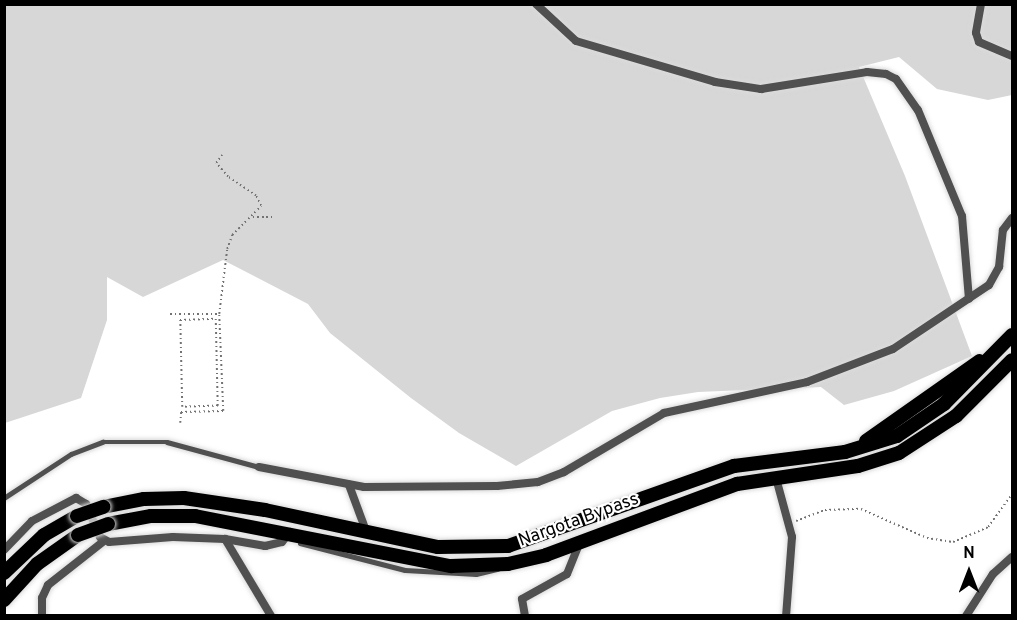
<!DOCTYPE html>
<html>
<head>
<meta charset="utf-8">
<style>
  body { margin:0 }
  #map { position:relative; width:1017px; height:620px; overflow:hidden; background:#fff; font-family:Overpass,sans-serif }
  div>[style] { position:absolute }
  .green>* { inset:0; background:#d7d7d7 }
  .path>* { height:1.5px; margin-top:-0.75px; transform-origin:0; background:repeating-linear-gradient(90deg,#727272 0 1.5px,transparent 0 4.5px) }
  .roads { filter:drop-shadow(0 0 2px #dbdbdb) drop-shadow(0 0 2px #dbdbdb) }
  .service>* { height:4.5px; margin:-2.25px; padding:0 2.25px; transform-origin:2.25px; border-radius:2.25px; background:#505050 }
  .minor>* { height:8px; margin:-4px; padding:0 4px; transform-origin:4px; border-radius:4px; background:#505050 }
  .trunk>* { height:14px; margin:-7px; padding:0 7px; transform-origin:7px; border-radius:7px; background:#000 }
  .bridges { filter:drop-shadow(0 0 2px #dbdbdb) drop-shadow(0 0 2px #dbdbdb) }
  .trunk-bridge>* { height:14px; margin:-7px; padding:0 7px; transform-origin:7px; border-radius:7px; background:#000 }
  span { translate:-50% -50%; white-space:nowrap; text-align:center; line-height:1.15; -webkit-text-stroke:4.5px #fff; paint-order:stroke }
  .street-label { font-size:18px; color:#000 }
  .frame { position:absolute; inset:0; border:6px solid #000; pointer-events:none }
  .north { position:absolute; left:939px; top:542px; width:60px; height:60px; -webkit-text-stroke:4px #fff; paint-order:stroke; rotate:0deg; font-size:16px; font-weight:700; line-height:24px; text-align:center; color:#000 }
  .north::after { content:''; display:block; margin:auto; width:21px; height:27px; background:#000; clip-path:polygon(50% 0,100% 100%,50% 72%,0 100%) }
</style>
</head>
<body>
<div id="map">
  <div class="green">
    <i style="clip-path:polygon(4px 5px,1012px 5px,1012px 95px,988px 100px,937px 89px,899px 57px,859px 67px,905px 176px,972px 356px,894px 391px,844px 405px,821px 387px,698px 392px,660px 398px,612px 411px,516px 466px,459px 433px,411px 398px,330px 333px,308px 304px,223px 260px,143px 297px,107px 277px,107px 320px,81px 398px,5px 423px)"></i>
  </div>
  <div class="path">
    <i style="left:253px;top:217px;width:19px"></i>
    <i style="left:170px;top:314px;width:47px"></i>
    <i style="left:216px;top:319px;width:87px;rotate:88.7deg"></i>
    <i style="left:218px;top:406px;width:36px;rotate:178deg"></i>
    <i style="left:182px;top:407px;width:87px;rotate:-91.3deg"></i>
    <i style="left:180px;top:320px;width:36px;rotate:-2deg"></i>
    <i style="left:180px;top:423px;width:11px;rotate:-85deg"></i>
    <i style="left:181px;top:412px;width:42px;rotate:-1.4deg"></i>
    <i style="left:223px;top:411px;width:97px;rotate:-92.4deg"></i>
    <i style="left:219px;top:314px;width:65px;rotate:-83deg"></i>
    <i style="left:227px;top:249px;width:15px;rotate:-70deg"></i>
    <i style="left:232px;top:235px;width:41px;rotate:-45deg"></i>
    <i style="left:261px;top:206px;width:11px;rotate:-117deg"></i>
    <i style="left:256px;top:196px;width:34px;rotate:-146deg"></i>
    <i style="left:228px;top:177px;width:18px;rotate:-131deg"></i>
    <i style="left:216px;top:163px;width:10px;rotate:-53deg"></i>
    <i style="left:796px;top:521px;width:31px;rotate:-21deg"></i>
    <i style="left:825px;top:510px;width:36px;rotate:-2deg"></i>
    <i style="left:861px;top:509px;width:72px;rotate:23.7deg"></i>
    <i style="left:927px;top:538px;width:26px;rotate:9deg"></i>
    <i style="left:953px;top:542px;width:38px;rotate:-23deg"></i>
    <i style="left:988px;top:527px;width:41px;rotate:-54deg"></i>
  </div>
  <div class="roads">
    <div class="service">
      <i style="left:4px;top:498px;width:80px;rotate:-33.3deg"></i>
      <i style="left:71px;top:454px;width:34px;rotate:-21deg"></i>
      <i style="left:103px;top:442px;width:64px"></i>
      <i style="left:167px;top:442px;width:95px;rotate:15.2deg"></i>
      <i style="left:300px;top:543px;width:108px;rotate:14.4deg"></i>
      <i style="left:405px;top:570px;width:71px;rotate:3.2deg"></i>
      <i style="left:476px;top:574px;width:22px;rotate:-13deg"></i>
    </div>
    <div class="minor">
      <i style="left:536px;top:4px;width:54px;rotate:42.8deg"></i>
      <i style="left:576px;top:41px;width:145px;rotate:16.4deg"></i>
      <i style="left:715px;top:82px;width:47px;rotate:8.7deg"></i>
      <i style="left:761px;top:89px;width:107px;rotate:-9.1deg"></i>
      <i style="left:867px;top:72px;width:19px;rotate:6deg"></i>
      <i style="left:886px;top:74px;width:11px;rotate:27deg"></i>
      <i style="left:896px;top:79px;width:38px;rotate:55deg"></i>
      <i style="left:918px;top:110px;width:115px;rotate:67.5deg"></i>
      <i style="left:962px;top:216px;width:83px;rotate:85.2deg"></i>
      <i style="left:981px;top:4px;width:29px;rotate:100deg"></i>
      <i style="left:976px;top:33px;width:9px;rotate:72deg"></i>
      <i style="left:979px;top:42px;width:36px;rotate:23deg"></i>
      <i style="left:259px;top:467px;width:107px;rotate:10.8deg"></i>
      <i style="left:364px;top:487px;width:133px;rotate:-0.4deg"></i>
      <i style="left:497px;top:486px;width:41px;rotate:-5.6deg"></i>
      <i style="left:538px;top:482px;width:28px;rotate:-21deg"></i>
      <i style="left:564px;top:472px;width:116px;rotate:-30.5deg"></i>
      <i style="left:664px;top:413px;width:146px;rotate:-12.2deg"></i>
      <i style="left:807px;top:382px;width:92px;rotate:-21deg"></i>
      <i style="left:893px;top:349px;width:115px;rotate:-33.7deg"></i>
      <i style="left:989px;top:285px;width:21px;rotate:-61deg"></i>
      <i style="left:999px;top:267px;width:37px;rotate:-84deg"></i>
      <i style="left:1003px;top:230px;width:15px;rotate:-53deg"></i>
      <i style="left:776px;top:478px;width:61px;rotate:74.8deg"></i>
      <i style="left:792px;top:537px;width:79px;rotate:94.3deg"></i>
      <i style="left:349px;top:485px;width:49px;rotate:69.7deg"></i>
      <i style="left:225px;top:539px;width:90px;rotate:59.1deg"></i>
      <i style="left:4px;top:550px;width:40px;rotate:-46deg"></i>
      <i style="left:32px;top:521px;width:50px;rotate:-27.6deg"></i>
      <i style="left:76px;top:498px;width:12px;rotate:31deg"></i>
      <i style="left:86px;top:504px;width:36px;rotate:67deg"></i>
      <i style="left:100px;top:537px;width:10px;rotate:29deg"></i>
      <i style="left:109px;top:542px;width:64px;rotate:-4.5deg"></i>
      <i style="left:173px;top:537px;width:52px;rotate:2.2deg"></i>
      <i style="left:225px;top:539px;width:41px;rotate:9.9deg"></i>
      <i style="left:265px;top:546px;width:17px;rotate:-13deg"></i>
      <i style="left:282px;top:542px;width:13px;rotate:-51deg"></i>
      <i style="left:42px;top:616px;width:18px;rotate:-90deg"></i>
      <i style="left:42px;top:598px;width:14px;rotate:-65deg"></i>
      <i style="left:48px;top:585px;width:71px;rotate:-38.2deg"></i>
      <i style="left:525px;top:616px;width:17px;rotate:-100deg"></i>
      <i style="left:522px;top:599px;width:51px;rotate:-29.1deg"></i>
      <i style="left:567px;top:574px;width:35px;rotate:-68deg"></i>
      <i style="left:966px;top:616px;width:50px;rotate:-57.3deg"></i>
      <i style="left:993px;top:574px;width:25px;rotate:-42deg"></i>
    </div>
    <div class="trunk">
      <i style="left:866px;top:441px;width:139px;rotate:-35.1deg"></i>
      <i style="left:103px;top:507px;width:42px;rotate:-11deg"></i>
      <i style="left:144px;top:499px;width:40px;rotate:-1.4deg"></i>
      <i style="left:184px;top:498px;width:82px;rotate:8.4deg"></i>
      <i style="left:265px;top:510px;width:177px;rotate:12.1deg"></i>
      <i style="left:438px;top:547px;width:70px;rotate:-0.8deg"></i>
      <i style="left:508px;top:546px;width:240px;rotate:-19.5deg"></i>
      <i style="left:734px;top:466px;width:112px;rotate:-7.2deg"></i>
      <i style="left:845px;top:452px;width:54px;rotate:-17.1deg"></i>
      <i style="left:897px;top:436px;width:57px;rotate:-34.2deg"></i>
      <i style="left:944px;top:404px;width:97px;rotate:-45.4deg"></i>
      <i style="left:108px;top:524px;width:44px;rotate:-10.5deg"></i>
      <i style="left:151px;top:516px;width:44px"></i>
      <i style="left:195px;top:516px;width:261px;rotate:11.1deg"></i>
      <i style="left:451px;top:566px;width:57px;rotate:-2deg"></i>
      <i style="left:508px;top:564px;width:39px;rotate:-13deg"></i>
      <i style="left:546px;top:555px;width:204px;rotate:-20.4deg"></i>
      <i style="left:737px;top:484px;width:122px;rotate:-8.5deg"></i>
      <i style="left:858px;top:466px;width:43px;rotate:-17.6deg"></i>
      <i style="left:899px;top:453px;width:68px;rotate:-33deg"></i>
      <i style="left:956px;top:416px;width:79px;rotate:-45deg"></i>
      <i style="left:4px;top:573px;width:55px;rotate:-43.5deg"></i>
      <i style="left:44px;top:535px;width:38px;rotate:-30deg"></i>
      <i style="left:4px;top:600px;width:49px;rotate:-47.5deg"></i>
      <i style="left:37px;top:564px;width:50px;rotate:-35.3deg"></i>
    </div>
  </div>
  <div class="bridges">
    <div class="trunk-bridge">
      <i style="left:77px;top:516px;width:28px;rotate:-19deg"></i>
      <i style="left:78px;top:535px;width:32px;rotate:-20deg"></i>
    </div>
  </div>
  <div class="street-label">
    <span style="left:579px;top:521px;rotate:-20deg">Nargota Bypass</span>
  </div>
  <div class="frame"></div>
  <div class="north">N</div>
</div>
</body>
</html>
